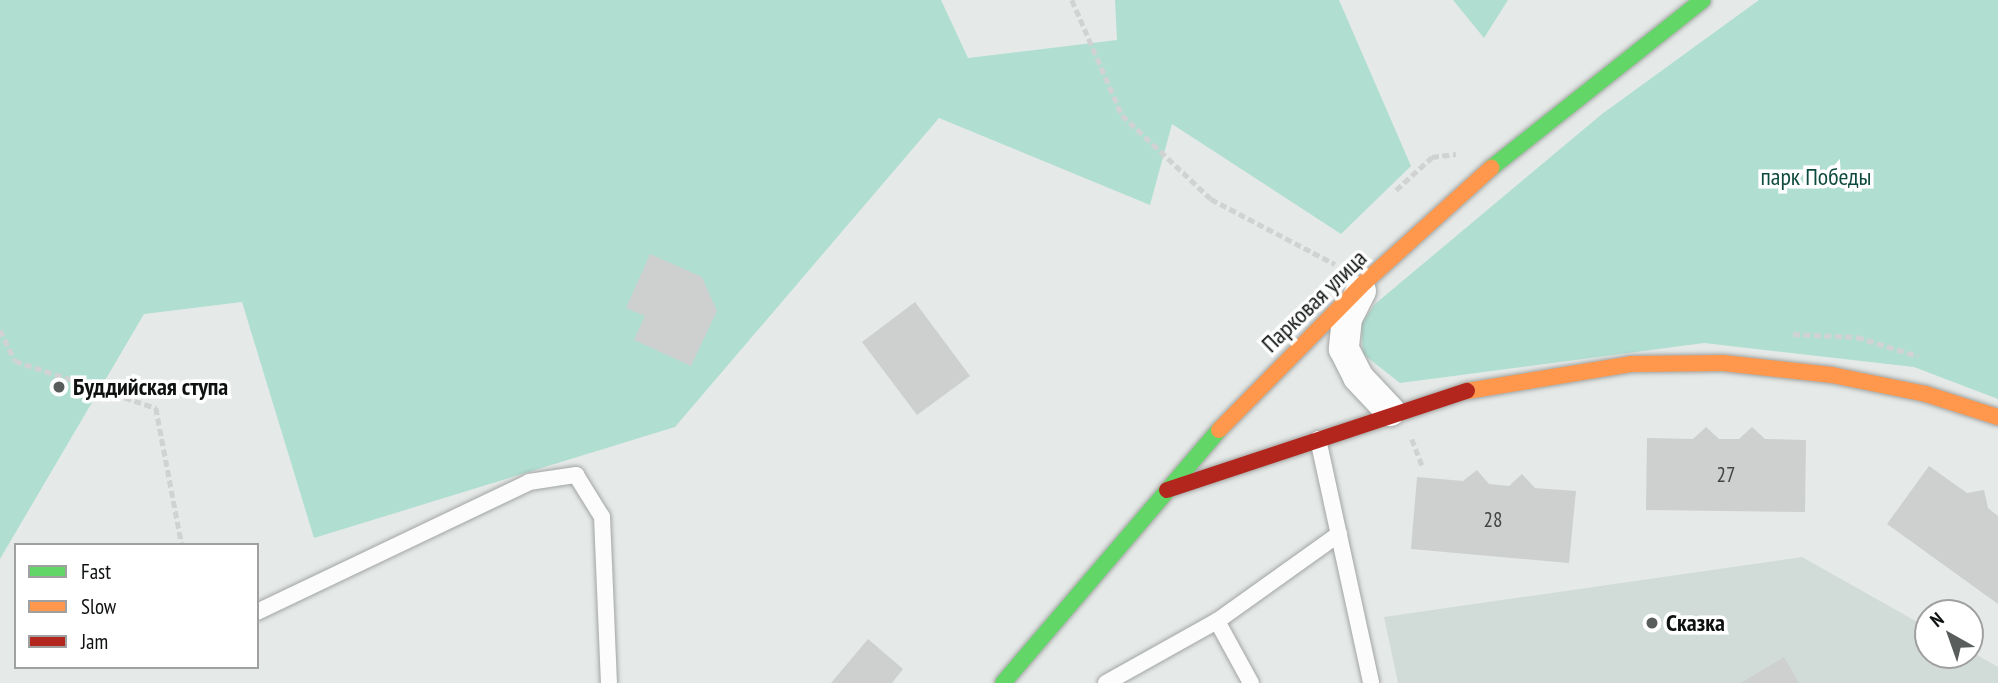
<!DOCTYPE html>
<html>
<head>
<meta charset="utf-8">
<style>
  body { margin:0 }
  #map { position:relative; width:1998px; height:683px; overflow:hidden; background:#e5e9e7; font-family:"PT Sans Narrow",sans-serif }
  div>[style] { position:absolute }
  .built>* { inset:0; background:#d1dcd8 }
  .green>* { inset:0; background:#b0dfd2 }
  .building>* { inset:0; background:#ced0d0 }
  .path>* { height:4.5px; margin-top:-2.25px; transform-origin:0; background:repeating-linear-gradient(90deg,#d1d2d2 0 7px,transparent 0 10.5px) }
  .roads { filter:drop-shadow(0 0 2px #a2a5a3) drop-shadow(0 0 2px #a2a5a3) }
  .lane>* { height:16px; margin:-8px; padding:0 8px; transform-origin:8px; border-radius:8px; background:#fbfcfb }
  .street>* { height:30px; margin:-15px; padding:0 15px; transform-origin:15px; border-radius:15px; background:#fbfcfb }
  .fast>* { height:16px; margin:-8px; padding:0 8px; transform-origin:8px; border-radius:8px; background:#63d668 }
  .slow>* { height:16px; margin:-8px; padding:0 8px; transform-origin:8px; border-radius:8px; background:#ff974d }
  .jam>* { height:16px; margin:-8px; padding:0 8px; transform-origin:8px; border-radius:8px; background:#b3261e }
  .dots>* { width:19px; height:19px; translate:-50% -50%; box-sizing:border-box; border:4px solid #fff; border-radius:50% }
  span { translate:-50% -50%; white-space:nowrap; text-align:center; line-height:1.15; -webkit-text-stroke:7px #fff; paint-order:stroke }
  .number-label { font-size:21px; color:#404342 }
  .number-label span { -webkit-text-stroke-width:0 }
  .park-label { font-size:24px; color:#0e4b3e }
  .street-label { font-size:24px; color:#0e1110 }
  .poi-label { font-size:24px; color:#0e1110; font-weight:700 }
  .left { translate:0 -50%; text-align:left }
  .legend { position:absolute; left:14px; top:543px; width:245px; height:126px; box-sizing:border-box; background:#fff; border:2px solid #9fa09f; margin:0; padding:9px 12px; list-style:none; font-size:21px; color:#0e1110 }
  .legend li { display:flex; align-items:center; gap:14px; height:35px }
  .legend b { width:35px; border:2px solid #9fa09f }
  .north { position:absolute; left:1914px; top:599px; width:70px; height:70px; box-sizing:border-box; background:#fff; border:2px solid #9fa09f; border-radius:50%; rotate:320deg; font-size:19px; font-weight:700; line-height:28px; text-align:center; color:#0e1110 }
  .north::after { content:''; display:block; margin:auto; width:24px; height:32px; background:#595d5b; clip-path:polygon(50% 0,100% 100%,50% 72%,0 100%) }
</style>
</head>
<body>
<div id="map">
  <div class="built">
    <i style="clip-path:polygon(1802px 557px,1928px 628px,1928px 655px,1970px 651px,1998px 667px,1998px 683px,1398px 683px,1384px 617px)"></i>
  </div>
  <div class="green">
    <i style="clip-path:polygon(0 0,941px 0,968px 58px,1117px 40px,1115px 0,1339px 0,1411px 166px,1341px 234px,1172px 124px,1150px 205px,939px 118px,675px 427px,314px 538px,242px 302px,144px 314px,0 559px)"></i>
    <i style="clip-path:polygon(1453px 0,1508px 0,1484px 38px)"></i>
    <i style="clip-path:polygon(1759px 0,1998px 0,1998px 399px,1914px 367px,1704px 343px,1400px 383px,1363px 354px,1361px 324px,1375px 304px,1602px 114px)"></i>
  </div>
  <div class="building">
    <i style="clip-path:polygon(650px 254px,702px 277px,717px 311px,691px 366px,634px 340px,645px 316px,626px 308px)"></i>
    <i style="clip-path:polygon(915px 302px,970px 376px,917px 415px,862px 342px)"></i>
    <i style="clip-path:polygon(1706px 427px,1719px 439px,1739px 439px,1752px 427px,1765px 439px,1806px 440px,1805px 512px,1646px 510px,1647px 438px,1693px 439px)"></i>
    <i style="clip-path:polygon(1929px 466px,1967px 493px,1984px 490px,1988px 508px,1998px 516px,1998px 604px,1887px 524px)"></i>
    <i style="clip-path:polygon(1477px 470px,1489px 484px,1509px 486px,1522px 474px,1535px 488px,1576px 491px,1569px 563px,1411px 549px,1417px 477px,1463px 481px)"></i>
    <i style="clip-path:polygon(868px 639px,903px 669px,892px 683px,831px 683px)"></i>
    <i style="clip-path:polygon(1784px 657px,1799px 683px,1741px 683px)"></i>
  </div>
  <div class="path">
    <i style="left:1072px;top:0;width:125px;rotate:66.5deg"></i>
    <i style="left:1122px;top:115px;width:122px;rotate:43.3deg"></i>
    <i style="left:1211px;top:199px;width:140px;rotate:27.7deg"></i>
    <i style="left:1396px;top:190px;width:49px;rotate:-42.5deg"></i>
    <i style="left:1432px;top:157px;width:24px;rotate:-7deg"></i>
    <i style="left:0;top:330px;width:34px;rotate:64deg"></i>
    <i style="left:15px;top:361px;width:149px;rotate:18.4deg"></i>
    <i style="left:156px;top:408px;width:139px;rotate:79.3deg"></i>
    <i style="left:1793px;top:334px;width:64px;rotate:2.7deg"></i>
    <i style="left:1857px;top:337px;width:64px;rotate:17.3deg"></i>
    <i style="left:1412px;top:439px;width:28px;rotate:69deg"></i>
  </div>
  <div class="roads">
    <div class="lane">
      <i style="left:1318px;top:439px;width:250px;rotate:77.7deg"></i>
      <i style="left:257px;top:612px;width:301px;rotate:-25.5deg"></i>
      <i style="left:529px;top:482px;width:48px;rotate:-8.5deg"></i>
      <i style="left:576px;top:475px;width:49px;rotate:58.2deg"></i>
      <i style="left:602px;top:517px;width:166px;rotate:87.6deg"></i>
      <i style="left:1217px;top:621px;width:150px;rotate:-35.5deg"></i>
      <i style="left:1106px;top:683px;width:127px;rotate:-29.2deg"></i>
      <i style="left:1217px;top:621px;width:71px;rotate:61.3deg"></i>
    </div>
    <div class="street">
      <i style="left:1361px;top:291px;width:30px;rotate:117deg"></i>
      <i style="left:1347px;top:318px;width:31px;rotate:96deg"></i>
      <i style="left:1344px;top:349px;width:31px;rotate:63deg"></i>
      <i style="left:1358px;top:377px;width:47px;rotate:46.7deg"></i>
    </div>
    <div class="fast">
      <i style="left:1491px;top:168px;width:270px;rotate:-38.4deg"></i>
      <i style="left:1003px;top:683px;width:333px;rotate:-49.5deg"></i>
    </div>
    <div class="slow">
      <i style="left:1467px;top:391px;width:166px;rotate:-9.3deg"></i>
      <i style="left:1631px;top:364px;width:92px;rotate:-0.6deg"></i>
      <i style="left:1723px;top:363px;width:110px;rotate:6.3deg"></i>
      <i style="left:1832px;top:375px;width:96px;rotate:11.4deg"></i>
      <i style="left:1926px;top:394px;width:76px;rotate:17.7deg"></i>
      <i style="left:1219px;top:430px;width:209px;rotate:-45.4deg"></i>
      <i style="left:1366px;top:281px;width:169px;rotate:-42.1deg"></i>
    </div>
    <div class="jam">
      <i style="left:1167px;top:490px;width:316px;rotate:-18.3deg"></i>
    </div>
  </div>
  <div class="dots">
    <i style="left:59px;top:387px;background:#595d5b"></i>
    <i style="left:1652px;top:623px;background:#595d5b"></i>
  </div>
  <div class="number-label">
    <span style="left:1726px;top:475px">27</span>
    <span style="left:1493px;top:520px">28</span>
  </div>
  <div class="park-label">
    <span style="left:1816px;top:177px">парк Победы</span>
  </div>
  <div class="street-label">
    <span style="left:1314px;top:301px;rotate:-44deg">Парковая улица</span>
  </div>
  <div class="poi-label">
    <span class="left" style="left:73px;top:387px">Буддийская ступа</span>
    <span class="left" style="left:1666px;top:623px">Сказка</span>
  </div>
  <ul class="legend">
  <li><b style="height:9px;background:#63d668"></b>Fast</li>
  <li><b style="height:9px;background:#ff974d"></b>Slow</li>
  <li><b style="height:9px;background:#b3261e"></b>Jam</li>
  </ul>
  <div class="north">N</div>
</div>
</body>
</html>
